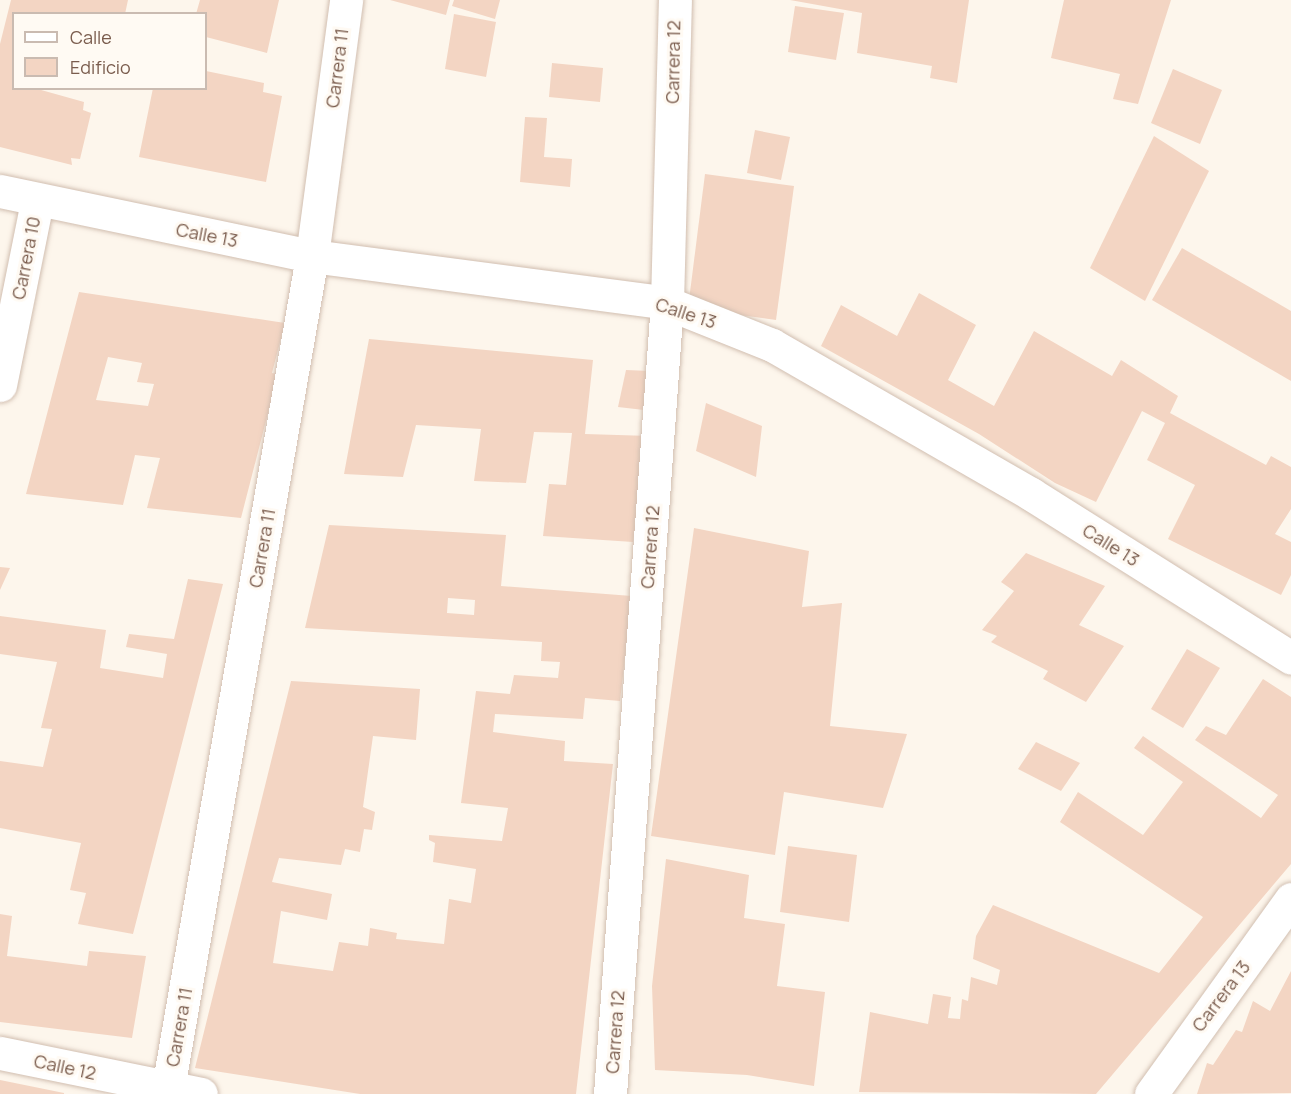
<!DOCTYPE html>
<html>
<head>
<meta charset="utf-8">
<style>
  body { margin:0 }
  #map { position:relative; width:1291px; height:1094px; overflow:hidden; background:#fdf6ec; font-family:Manrope,sans-serif }
  div>[style] { position:absolute }
  .building>* { inset:0; background:#f3d5c3 }
  .roads { filter:drop-shadow(0 0 2px #d1beb0) drop-shadow(0 0 2px #d1beb0) }
  .minor>* { height:33px; margin:-16.5px; padding:0 16.5px; transform-origin:16.5px; border-radius:16.5px; background:#fff }
  span { translate:-50% -50%; white-space:nowrap; text-align:center; line-height:1.15; -webkit-text-stroke:6px #fffaf3; paint-order:stroke }
  .street-label { font-size:18px; color:#7a5c4d }
  .legend { position:absolute; left:12px; top:12px; width:195px; height:78px; box-sizing:border-box; background:#fffaf3; border:2px solid #cabbb1; margin:0; padding:8px 10px; list-style:none; font-size:18px; color:#7a5c4d }
  .legend li { display:flex; align-items:center; gap:12px; height:30px }
  .legend b { width:30px; border:2px solid #cabbb1 }
</style>
</head>
<body>
<div id="map">
  <div class="building">
    <i style="clip-path:polygon(11px 0,128px 0,125px 14px,14px 14px,14px 88px,34px 88px,84px 102px,83px 110px,91px 113px,80px 159px,71px 158px,72px 165px,0 147px,0 44px)"></i>
    <i style="clip-path:polygon(200px 0,279px 0,267px 53px,206px 37px,206px 14px,196px 14px)"></i>
    <i style="clip-path:polygon(390px 0,450px 0,446px 15px)"></i>
    <i style="clip-path:polygon(454px 0,500px 0,495px 19px,452px 6px)"></i>
    <i style="clip-path:polygon(790px 0,969px 0,957px 83px,930px 78px,932px 66px,857px 53px,862px 13px)"></i>
    <i style="clip-path:polygon(1064px 0,1171px 0,1138px 104px,1113px 99px,1120px 74px,1051px 58px)"></i>
    <i style="clip-path:polygon(795px 6px,844px 13px,836px 60px,788px 52px)"></i>
    <i style="clip-path:polygon(454px 14px,496px 22px,486px 77px,445px 69px)"></i>
    <i style="clip-path:polygon(552px 63px,603px 68px,600px 102px,549px 97px)"></i>
    <i style="clip-path:polygon(1173px 69px,1222px 90px,1200px 144px,1151px 123px)"></i>
    <i style="clip-path:polygon(206px 71px,264px 83px,263px 92px,282px 96px,266px 182px,139px 157px,153px 88px,206px 88px)"></i>
    <i style="clip-path:polygon(525px 117px,547px 118px,544px 157px,572px 159px,570px 187px,520px 182px)"></i>
    <i style="clip-path:polygon(755px 130px,790px 137px,781px 180px,747px 173px)"></i>
    <i style="clip-path:polygon(1154px 136px,1209px 171px,1145px 301px,1090px 268px)"></i>
    <i style="clip-path:polygon(705px 174px,794px 186px,776px 320px,688px 308px)"></i>
    <i style="clip-path:polygon(1182px 248px,1291px 311px,1291px 381px,1152px 300px)"></i>
    <i style="clip-path:polygon(evenodd,79px 292px,285px 323px,272px 373px,278px 374px,241px 518px,147px 508px,160px 458px,135px 455px,123px 505px,26px 494px,79px 292px,108px 357px,142px 363px,137px 382px,154px 384px,148px 406px,96px 400px,108px 357px)"></i>
    <i style="clip-path:polygon(919px 293px,976px 325px,948px 380px,994px 406px,1034px 331px,1112px 376px,1121px 360px,1178px 396px,1170px 413px,1266px 465px,1271px 456px,1291px 467px,1291px 509px,1275px 534px,1291px 542px,1291px 575px,1281px 595px,1168px 539px,1195px 485px,1147px 460px,1165px 423px,1142px 411px,1096px 502px,1055px 483px,979px 434px,821px 346px,841px 305px,897px 336px)"></i>
    <i style="clip-path:polygon(369px 339px,593px 360px,585px 434px,650px 436px,633px 542px,543px 536px,549px 484px,566px 485px,572px 433px,534px 432px,526px 483px,474px 481px,481px 429px,416px 425px,403px 477px,344px 474px)"></i>
    <i style="clip-path:polygon(626px 370px,650px 371px,644px 410px,618px 407px)"></i>
    <i style="clip-path:polygon(706px 403px,762px 426px,756px 477px,696px 451px)"></i>
    <i style="clip-path:polygon(evenodd,329px 525px,506px 535px,501px 586px,632px 596px,620px 701px,585px 698px,583px 719px,495px 714px,493px 732px,565px 741px,564px 761px,613px 764px,576px 1094px,360px 1094px,195px 1068px,291px 681px,420px 689px,416px 740px,373px 736px,363px 807px,375px 812px,372px 830px,364px 829px,360px 852px,345px 849px,341px 865px,279px 858px,272px 882px,332px 894px,327px 920px,281px 911px,273px 963px,333px 971px,339px 942px,368px 946px,370px 928px,397px 933px,396px 939px,444px 944px,449px 899px,471px 903px,476px 869px,433px 862px,435px 843px,429px 840px,429px 835px,502px 841px,508px 808px,461px 803px,476px 691px,510px 694px,514px 675px,558px 678px,560px 662px,541px 661px,542px 642px,305px 628px,329px 525px,448px 598px,475px 600px,474px 615px,447px 613px,448px 598px)"></i>
    <i style="clip-path:polygon(694px 528px,809px 551px,802px 607px,842px 603px,830px 726px,907px 734px,883px 808px,784px 792px,775px 855px,651px 836px)"></i>
    <i style="clip-path:polygon(1026px 553px,1105px 586px,1079px 625px,1124px 646px,1086px 702px,1043px 679px,1048px 671px,991px 642px,997px 636px,982px 630px,1014px 591px,1001px 582px)"></i>
    <i style="clip-path:polygon(0 567px,10px 568px,0 590px)"></i>
    <i style="clip-path:polygon(188px 579px,223px 584px,133px 934px,78px 924px,86px 893px,70px 890px,81px 843px,0 828px,0 761px,43px 767px,52px 729px,41px 728px,57px 662px,0 654px,0 616px,106px 630px,100px 668px,163px 678px,167px 654px,126px 647px,129px 634px,174px 639px)"></i>
    <i style="clip-path:polygon(1187px 649px,1220px 668px,1183px 728px,1151px 709px)"></i>
    <i style="clip-path:polygon(1263px 679px,1291px 697px,1291px 864px,1096px 1094px,859px 1092px,870px 1012px,928px 1024px,933px 994px,951px 997px,948px 1018px,960px 1019px,962px 999px,968px 1001px,971px 977px,997px 985px,1000px 970px,973px 959px,976px 936px,993px 905px,1159px 973px,1203px 917px,1060px 822px,1078px 792px,1143px 835px,1183px 782px,1134px 748px,1143px 736px,1261px 818px,1278px 795px,1195px 740px,1206px 726px,1226px 735px)"></i>
    <i style="clip-path:polygon(1036px 742px,1080px 763px,1061px 791px,1018px 769px)"></i>
    <i style="clip-path:polygon(788px 846px,857px 855px,849px 922px,780px 912px)"></i>
    <i style="clip-path:polygon(666px 859px,749px 875px,744px 918px,785px 924px,777px 986px,825px 992px,814px 1086px,747px 1075px,655px 1070px,652px 986px)"></i>
    <i style="clip-path:polygon(0 914px,12px 916px,7px 956px,87px 966px,89px 951px,146px 956px,132px 1038px,0 1022px)"></i>
    <i style="clip-path:polygon(1291px 971px,1291px 1093px,1197px 1094px,1207px 1063px,1213px 1065px,1236px 1030px,1242px 1032px,1253px 1001px,1270px 1011px)"></i>
    <i style="clip-path:polygon(0 1080px,64px 1093px,64px 1094px,0 1094px)"></i>
  </div>
  <div class="roads">
    <div class="minor">
      <i style="left:0;top:191px;width:319px;rotate:11.8deg"></i>
      <i style="left:312px;top:256px;width:358px;rotate:7.5deg"></i>
      <i style="left:667px;top:303px;width:113px;rotate:21.8deg"></i>
      <i style="left:772px;top:345px;width:299px;rotate:29.9deg"></i>
      <i style="left:1031px;top:494px;width:307px;rotate:32.2deg"></i>
      <i style="left:0;top:385px;width:188px;rotate:-78.6deg"></i>
      <i style="left:0;top:1053px;width:205px;rotate:11.5deg"></i>
      <i style="left:167px;top:1094px;width:850px;rotate:-80.18deg"></i>
      <i style="left:312px;top:256px;width:258px;rotate:-82.4deg"></i>
      <i style="left:610px;top:1094px;width:793px;rotate:-85.88deg"></i>
      <i style="left:667px;top:303px;width:303px;rotate:-88.5deg"></i>
      <i style="left:1151px;top:1094px;width:240px;rotate:-54.3deg"></i>
    </div>
  </div>
  <div class="street-label">
    <span style="left:673px;top:62px;rotate:-89deg">Carrera 12</span>
    <span style="left:337px;top:68px;rotate:-83deg">Carrera 11</span>
    <span style="left:207px;top:235px;rotate:11deg">Calle 13</span>
    <span style="left:26px;top:258px;rotate:-79deg">Carrera 10</span>
    <span style="left:686px;top:313px;rotate:18deg">Calle 13</span>
    <span style="left:1111px;top:545px;rotate:32deg">Calle 13</span>
    <span style="left:650px;top:547px;rotate:-86deg">Carrera 12</span>
    <span style="left:262px;top:548px;rotate:-80deg">Carrera 11</span>
    <span style="left:1221px;top:996px;rotate:-53deg">Carrera 13</span>
    <span style="left:179px;top:1027px;rotate:-80deg">Carrera 11</span>
    <span style="left:615px;top:1032px;rotate:-86deg">Carrera 12</span>
    <span style="left:65px;top:1067px;rotate:12deg">Calle 12</span>
  </div>
  <ul class="legend">
  <li><b style="height:8px;background:#fff"></b>Calle</li>
  <li><b style="height:16px;background:#f3d5c3"></b>Edificio</li>
  </ul>
</div>
</body>
</html>
